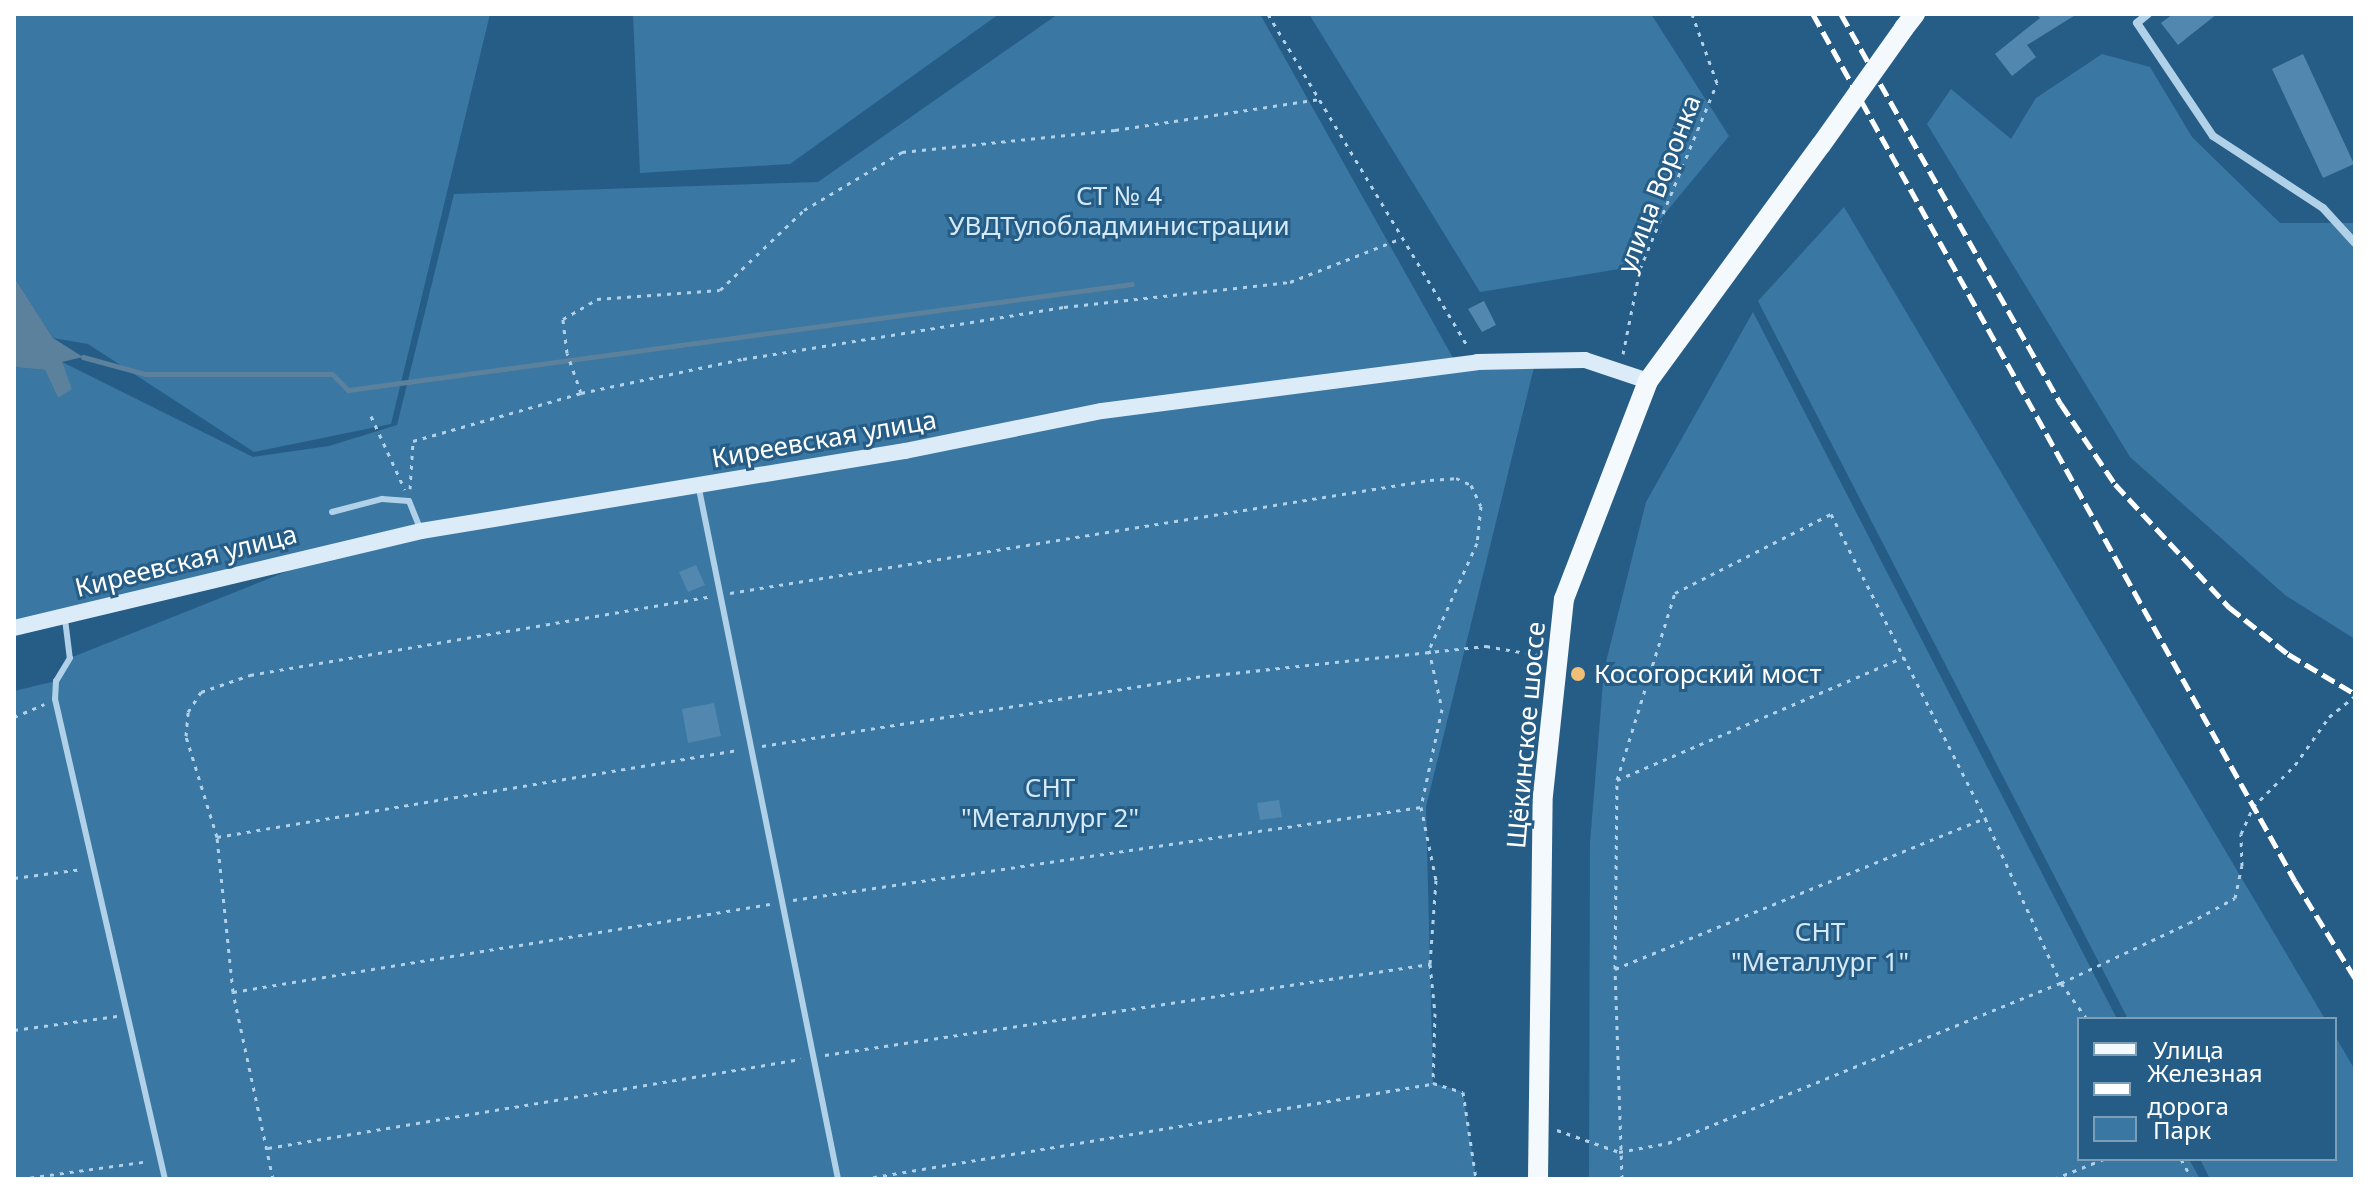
<!DOCTYPE html>
<html>
<head>
<meta charset="utf-8">
<style>
  body { margin:0 }
  #map { position:relative; width:2369px; height:1193px; overflow:hidden; background:#265d87; font-family:"Noto Sans",sans-serif }
  div>[style] { position:absolute }
  .green>* { inset:0; background:#3a77a3 }
  .water>* { inset:0; background:#5b819d }
  .stream>* { height:5px; margin:-2.5px; padding:0 2.5px; transform-origin:2.5px; border-radius:2.5px; background:#5b819d }
  .building>* { inset:0; background:#5288b0 }
  .path>* { height:3px; margin-top:-1.5px; transform-origin:0; background:repeating-linear-gradient(90deg,#b1d1e8 0 4px,transparent 0 10px) }
  .lane>* { height:6px; margin:-3px; padding:0 3px; transform-origin:3px; border-radius:3px; background:#b1d1e8 }
  .street>* { height:8px; margin:-4px; padding:0 4px; transform-origin:4px; border-radius:4px; background:#b1d1e8 }
  .secondary>* { height:16px; margin:-8px; padding:0 8px; transform-origin:8px; border-radius:8px; background:#dbebf7 }
  .primary>* { height:20px; margin:-10px; padding:0 10px; transform-origin:10px; border-radius:10px; background:#f4f9fe }
  .rail>* { height:5px; margin-top:-2.5px; transform-origin:0; background:repeating-linear-gradient(90deg,#fff 0 14px,transparent 0 20px) }
  .primary-bridge>* { height:20px; margin:-10px; padding:0 10px; transform-origin:10px; border-radius:10px; background:#f4f9fe }
  .dots>* { width:22px; height:22px; translate:-50% -50%; box-sizing:border-box; border:4px solid #265d87; border-radius:50% }
  span { translate:-50% -50%; white-space:nowrap; text-align:center; line-height:1.15; -webkit-text-stroke:6px #265d87; paint-order:stroke }
  .street-label { font-size:26px; color:#fff }
  .park-label { font-size:26px; color:#d5e9f7 }
  .poi-label { font-size:26px; color:#fff }
  .left { translate:0 -50%; text-align:left }
  .frame { position:absolute; inset:0; border:16px solid #fff; pointer-events:none }
  .legend { position:absolute; left:2077px; top:1017px; width:260px; height:144px; box-sizing:border-box; background:#265d87; border:2px solid #7d9eb7; margin:0; padding:10px 14px; list-style:none; font-size:24px; color:#fff }
  .legend li { display:flex; align-items:center; gap:16px; height:40px }
  .legend b { width:40px; border:2px solid #7d9eb7 }
</style>
</head>
<body>
<div id="map">
  <div class="green">
    <i style="clip-path:polygon(14px 14px,490px 14px,391px 424px,254px 452px,88px 344px,53px 338px,14px 277px)"></i>
    <i style="clip-path:polygon(633px 14px,999px 14px,790px 164px,640px 173px)"></i>
    <i style="clip-path:polygon(1058px 14px,1260px 14px,1457px 365px,1536px 359px,1426px 807px,1433px 1083px,1463px 1092px,1476px 1179px,14px 1179px,14px 691px,56px 681px,70px 658px,343px 549px,14px 628px,14px 367px,45px 370px,58px 398px,62px 362px,253px 457px,329px 446px,397px 425px,454px 194px,818px 182px)"></i>
    <i style="clip-path:polygon(1309px 14px,1651px 14px,1729px 136px,1619px 269px,1480px 292px)"></i>
    <i style="clip-path:polygon(2102px 54px,2150px 67px,2192px 137px,2280px 223px,2355px 223px,2355px 639px,2285px 595px,2130px 457px,1927px 124px,1951px 89px,2011px 139px,2036px 98px)"></i>
    <i style="clip-path:polygon(1844px 207px,2325px 1019px,2128px 1019px,1758px 301px)"></i>
    <i style="clip-path:polygon(1753px 312px,2117px 1019px,2079px 1019px,2079px 1159px,2189px 1159px,2200px 1179px,1589px 1179px,1590px 843px,1604px 670px,1646px 502px)"></i>
    <i style="clip-path:polygon(2335px 1036px,2355px 1070px,2355px 1179px,2210px 1179px,2200px 1159px,2335px 1159px)"></i>
  </div>
  <div class="water">
    <i style="clip-path:polygon(14px 277px,53px 338px,83px 357px,62px 362px,72px 389px,58px 398px,45px 370px,14px 367px)"></i>
  </div>
  <div class="stream">
    <i style="left:83px;top:357px;width:64px;rotate:15.3deg"></i>
    <i style="left:145px;top:374px;width:187px"></i>
    <i style="left:332px;top:374px;width:23px;rotate:45deg"></i>
    <i style="left:348px;top:390px;width:791px;rotate:-7.7deg"></i>
  </div>
  <div class="building">
    <i style="clip-path:polygon(2036px 14px,2077px 14px,2027px 45px,2036px 57px,2012px 76px,1995px 54px,2040px 18px)"></i>
    <i style="clip-path:polygon(2173px 14px,2217px 14px,2178px 45px,2161px 23px)"></i>
    <i style="clip-path:polygon(2303px 54px,2354px 164px,2323px 178px,2272px 69px)"></i>
    <i style="clip-path:polygon(1484px 301px,1496px 325px,1482px 332px,1468px 309px)"></i>
    <i style="clip-path:polygon(696px 565px,705px 585px,688px 592px,679px 572px)"></i>
    <i style="clip-path:polygon(714px 703px,721px 736px,688px 743px,682px 709px)"></i>
    <i style="clip-path:polygon(1279px 800px,1282px 817px,1260px 820px,1257px 803px)"></i>
  </div>
  <div class="path">
    <i style="left:1268px;top:14px;width:386px;rotate:59deg"></i>
    <i style="left:1623px;top:354px;width:87px;rotate:-78.7deg"></i>
    <i style="left:1640px;top:269px;width:201px;rotate:-67.5deg"></i>
    <i style="left:1717px;top:83px;width:73px;rotate:-109.9deg"></i>
    <i style="left:581px;top:393px;width:42px;rotate:-109.3deg"></i>
    <i style="left:567px;top:353px;width:34px;rotate:-97deg"></i>
    <i style="left:563px;top:319px;width:39px;rotate:-30deg"></i>
    <i style="left:597px;top:299px;width:123px;rotate:-4.2deg"></i>
    <i style="left:720px;top:290px;width:116px;rotate:-43.6deg"></i>
    <i style="left:804px;top:210px;width:114px;rotate:-30.6deg"></i>
    <i style="left:902px;top:152px;width:214px;rotate:-5.9deg"></i>
    <i style="left:1115px;top:130px;width:207px;rotate:-8.6deg"></i>
    <i style="left:371px;top:416px;width:81px;rotate:65.3deg"></i>
    <i style="left:410px;top:489px;width:48px;rotate:-86.4deg"></i>
    <i style="left:413px;top:441px;width:175px;rotate:-15.9deg"></i>
    <i style="left:581px;top:393px;width:166px;rotate:-11.9deg"></i>
    <i style="left:743px;top:359px;width:325px;rotate:-9.2deg"></i>
    <i style="left:1064px;top:307px;width:227px;rotate:-6.3deg"></i>
    <i style="left:1290px;top:282px;width:118px;rotate:-21.4deg"></i>
    <i style="left:730px;top:593px;width:709px;rotate:-9.17deg"></i>
    <i style="left:1430px;top:480px;width:26px;rotate:-4deg"></i>
    <i style="left:1456px;top:478px;width:17px;rotate:25deg"></i>
    <i style="left:1471px;top:485px;width:23px;rotate:65deg"></i>
    <i style="left:1481px;top:506px;width:37px;rotate:96deg"></i>
    <i style="left:1477px;top:543px;width:117px;rotate:114.2deg"></i>
    <i style="left:1429px;top:650px;width:60px;rotate:77.6deg"></i>
    <i style="left:1442px;top:709px;width:100px;rotate:102.1deg"></i>
    <i style="left:1421px;top:807px;width:75px;rotate:78.4deg"></i>
    <i style="left:1436px;top:880px;width:84px;rotate:94.1deg"></i>
    <i style="left:1430px;top:964px;width:49px;rotate:84.2deg"></i>
    <i style="left:1435px;top:1013px;width:70px;rotate:91.6deg"></i>
    <i style="left:1433px;top:1083px;width:31px;rotate:17deg"></i>
    <i style="left:1463px;top:1092px;width:88px;rotate:81.5deg"></i>
    <i style="left:14px;top:717px;width:33px;rotate:-23deg"></i>
    <i style="left:762px;top:746px;width:439px;rotate:-9deg"></i>
    <i style="left:1196px;top:677px;width:292px;rotate:-6.1deg"></i>
    <i style="left:1486px;top:646px;width:53px;rotate:9.8deg"></i>
    <i style="left:1617px;top:780px;width:312px;rotate:-23.2deg"></i>
    <i style="left:217px;top:837px;width:528px;rotate:-9.48deg"></i>
    <i style="left:14px;top:878px;width:69px;rotate:-7.5deg"></i>
    <i style="left:793px;top:900px;width:635px;rotate:-8.42deg"></i>
    <i style="left:1615px;top:969px;width:400px;rotate:-22.2deg"></i>
    <i style="left:233px;top:992px;width:544px;rotate:-9.31deg"></i>
    <i style="left:14px;top:1030px;width:104px;rotate:-7.7deg"></i>
    <i style="left:825px;top:1055px;width:612px;rotate:-8.55deg"></i>
    <i style="left:1557px;top:1130px;width:66px;rotate:19.5deg"></i>
    <i style="left:1619px;top:1152px;width:50px;rotate:-10.4deg"></i>
    <i style="left:1668px;top:1143px;width:424px;rotate:-22.2deg"></i>
    <i style="left:2061px;top:983px;width:141px;rotate:-25.1deg"></i>
    <i style="left:2189px;top:923px;width:52px;rotate:-28.5deg"></i>
    <i style="left:2235px;top:898px;width:33px;rotate:-78deg"></i>
    <i style="left:2242px;top:866px;width:32px;rotate:-92deg"></i>
    <i style="left:2241px;top:834px;width:30px;rotate:-66deg"></i>
    <i style="left:2253px;top:807px;width:59px;rotate:-45deg"></i>
    <i style="left:2295px;top:765px;width:59px;rotate:-54.7deg"></i>
    <i style="left:2329px;top:717px;width:33px;rotate:-39deg"></i>
    <i style="left:268px;top:1148px;width:540px;rotate:-9.48deg"></i>
    <i style="left:2181px;top:1159px;width:23px;rotate:61deg"></i>
    <i style="left:20px;top:1179px;width:130px;rotate:-7.9deg"></i>
    <i style="left:273px;top:1179px;width:191px;rotate:-102.1deg"></i>
    <i style="left:233px;top:992px;width:156px;rotate:-95.9deg"></i>
    <i style="left:217px;top:837px;width:106px;rotate:-107.1deg"></i>
    <i style="left:186px;top:736px;width:24px;rotate:-85deg"></i>
    <i style="left:188px;top:712px;width:24px;rotate:-57deg"></i>
    <i style="left:201px;top:692px;width:52px;rotate:-19.1deg"></i>
    <i style="left:250px;top:675px;width:468px;rotate:-9.7deg"></i>
    <i style="left:863px;top:1179px;width:576px;rotate:-9.5deg"></i>
    <i style="left:1622px;top:1179px;width:210px;rotate:-91.9deg"></i>
    <i style="left:1615px;top:969px;width:189px;rotate:-89.4deg"></i>
    <i style="left:1617px;top:780px;width:196px;rotate:-72.8deg"></i>
    <i style="left:1675px;top:593px;width:175px;rotate:-26.9deg"></i>
    <i style="left:1831px;top:514px;width:341px;rotate:63.1deg"></i>
    <i style="left:1985px;top:818px;width:182px;rotate:65.3deg"></i>
    <i style="left:2061px;top:983px;width:44px;rotate:54.2deg"></i>
    <i style="left:2054px;top:1179px;width:54px;rotate:-21.8deg"></i>
  </div>
  <div class="lane">
    <i style="left:699px;top:489px;width:704px;rotate:78.61deg"></i>
    <i style="left:332px;top:512px;width:52px;rotate:-14.6deg"></i>
    <i style="left:382px;top:499px;width:27px;rotate:4deg"></i>
    <i style="left:409px;top:501px;width:29px;rotate:68deg"></i>
    <i style="left:65px;top:619px;width:39px;rotate:83deg"></i>
    <i style="left:70px;top:658px;width:27px;rotate:121deg"></i>
    <i style="left:56px;top:681px;width:18px;rotate:93deg"></i>
    <i style="left:55px;top:699px;width:492px;rotate:77.1deg"></i>
  </div>
  <div class="street">
    <i style="left:2148px;top:14px;width:14px;rotate:141deg"></i>
    <i style="left:2137px;top:23px;width:136px;rotate:56.1deg"></i>
    <i style="left:2213px;top:136px;width:131px;rotate:33.2deg"></i>
    <i style="left:2323px;top:208px;width:47px;rotate:47.6deg"></i>
  </div>
  <div class="secondary">
    <i style="left:14px;top:628px;width:418px;rotate:-13.4deg"></i>
    <i style="left:421px;top:531px;width:491px;rotate:-9.4deg"></i>
    <i style="left:905px;top:451px;width:201px;rotate:-11.5deg"></i>
    <i style="left:1102px;top:411px;width:378px;rotate:-7.4deg"></i>
    <i style="left:1477px;top:362px;width:108px;rotate:-1.1deg"></i>
    <i style="left:1585px;top:360px;width:66px;rotate:18.4deg"></i>
  </div>
  <div class="primary">
    <i style="left:1904px;top:28px;width:18px;rotate:-52deg"></i>
    <i style="left:1538px;top:1179px;width:384px;rotate:-89.3deg"></i>
    <i style="left:1543px;top:795px;width:197px;rotate:-83.9deg"></i>
    <i style="left:1564px;top:599px;width:234px;rotate:-68.9deg"></i>
    <i style="left:1648px;top:381px;width:293px;rotate:-53.8deg"></i>
  </div>
  <div class="rail">
    <i style="left:1813px;top:14px;width:992px;rotate:60.93deg"></i>
    <i style="left:2295px;top:881px;width:114px;rotate:58.3deg"></i>
    <i style="left:1841px;top:14px;width:448px;rotate:60.6deg"></i>
    <i style="left:2061px;top:404px;width:97px;rotate:56deg"></i>
    <i style="left:2115px;top:484px;width:168px;rotate:47.2deg"></i>
    <i style="left:2229px;top:607px;width:75px;rotate:38.5deg"></i>
    <i style="left:2288px;top:654px;width:78px;rotate:30.8deg"></i>
  </div>
  <div class="primary-bridge">
    <i style="left:1821px;top:145px;width:143px;rotate:-54.6deg"></i>
  </div>
  <div class="dots">
    <i style="left:1578px;top:674px;background:#f1be76"></i>
  </div>
  <div class="street-label">
    <span style="left:1659px;top:184px;rotate:-69deg">улица Воронка</span>
    <span style="left:824px;top:439px;rotate:-10deg">Киреевская улица</span>
    <span style="left:186px;top:561px;rotate:-14deg">Киреевская улица</span>
    <span style="left:1526px;top:735px;rotate:-85deg">Щёкинское шоссе</span>
  </div>
  <div class="park-label">
    <span style="left:1119px;top:211px">СТ № 4<br>УВДТулобладминистрации</span>
    <span style="left:1050px;top:803px">СНТ<br>"Металлург 2"</span>
    <span style="left:1820px;top:947px">СНТ<br>"Металлург 1"</span>
  </div>
  <div class="poi-label">
    <span class="left" style="left:1594px;top:674px">Косогорский мост</span>
  </div>
  <div class="frame"></div>
  <ul class="legend">
  <li><b style="height:10px;background:#f4f9fe"></b>Улица</li>
  <li><b style="height:10px;background:#fff"></b>Железная дорога</li>
  <li><b style="height:22px;background:#3a77a3"></b>Парк</li>
  </ul>
</div>
</body>
</html>
